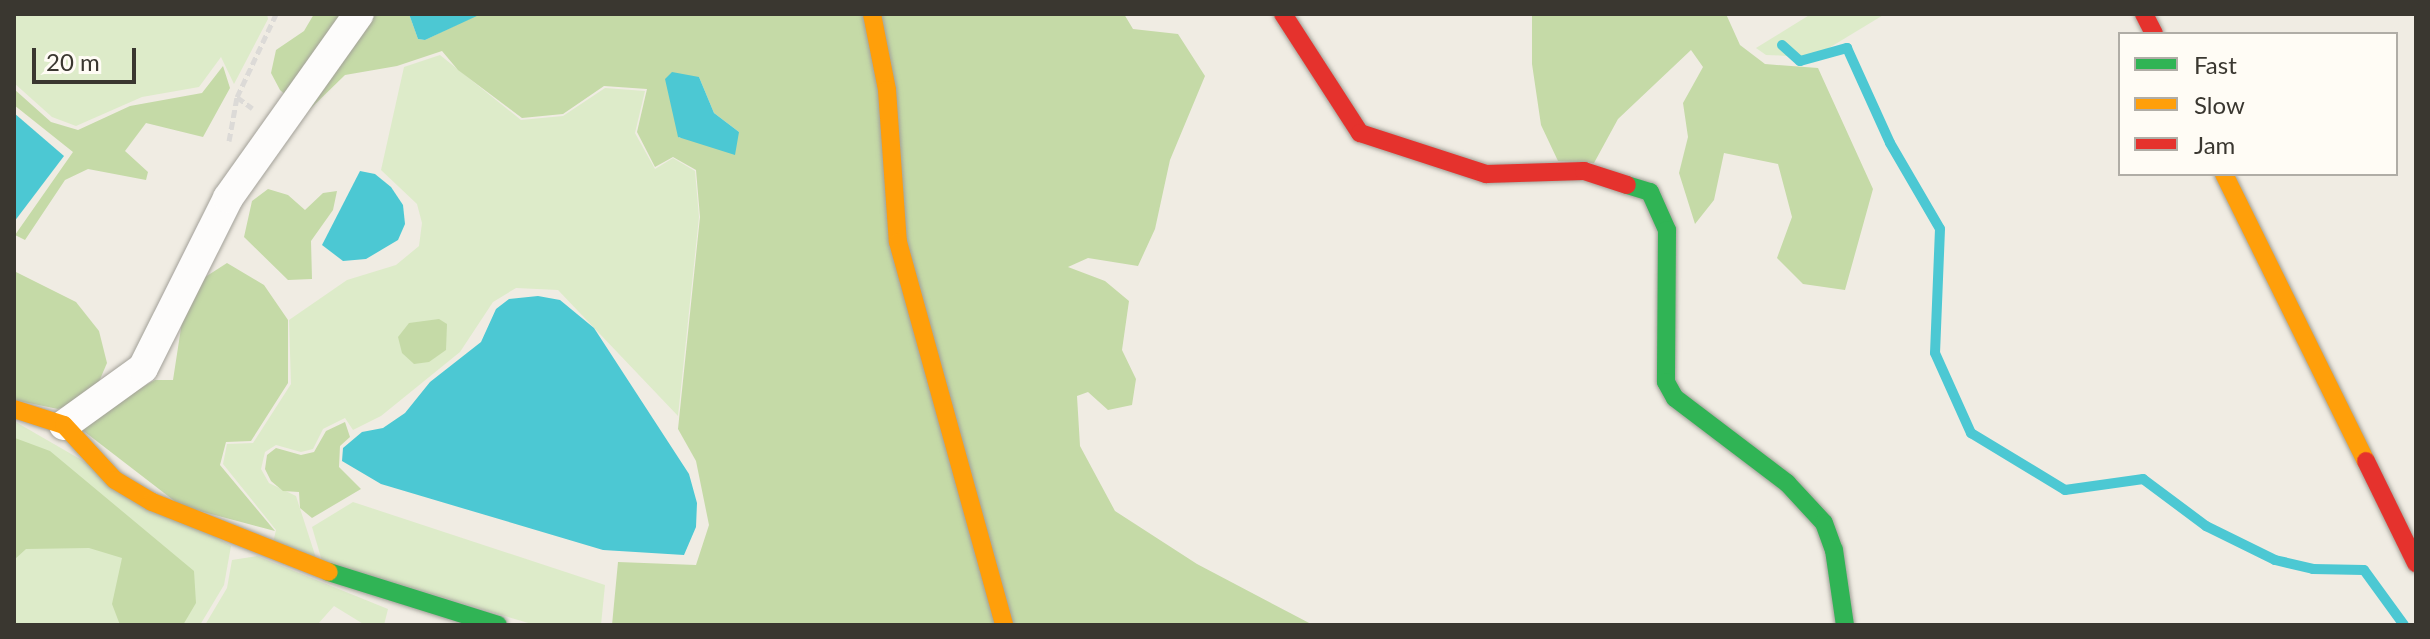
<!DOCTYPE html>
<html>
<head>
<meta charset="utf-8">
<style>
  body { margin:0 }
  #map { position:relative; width:2430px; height:639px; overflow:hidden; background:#f0ece3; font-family:Lato,sans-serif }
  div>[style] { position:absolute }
  .green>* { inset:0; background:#ddebc9 }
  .forest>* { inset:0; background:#c5daa7 }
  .water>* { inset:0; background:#4cc8d3 }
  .stream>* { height:10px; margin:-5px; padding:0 5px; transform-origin:5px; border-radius:5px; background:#4cc8d3 }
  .path>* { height:5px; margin-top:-2.5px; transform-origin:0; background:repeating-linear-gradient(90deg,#dcdad7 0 8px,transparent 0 12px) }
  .roads { filter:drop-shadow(0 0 2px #a2a098) drop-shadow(0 0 2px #a2a098) }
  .street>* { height:30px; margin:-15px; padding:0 15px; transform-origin:15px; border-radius:15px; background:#fdfcfb }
  .fast>* { height:18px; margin:-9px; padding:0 9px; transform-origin:9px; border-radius:9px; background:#30b455 }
  .slow>* { height:18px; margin:-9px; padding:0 9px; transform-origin:9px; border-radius:9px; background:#ff9f0a }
  .jam>* { height:18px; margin:-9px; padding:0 9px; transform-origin:9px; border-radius:9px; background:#e5322d }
  span { translate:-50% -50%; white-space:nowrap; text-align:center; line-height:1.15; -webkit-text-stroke:6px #fffcf5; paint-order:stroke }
  .frame { position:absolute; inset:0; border:16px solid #3a3730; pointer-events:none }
  .legend { position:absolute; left:2118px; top:32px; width:280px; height:144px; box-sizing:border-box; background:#fffcf5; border:2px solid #b0ada6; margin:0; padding:10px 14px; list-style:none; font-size:24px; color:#3a3730 }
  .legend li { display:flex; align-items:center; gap:16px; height:40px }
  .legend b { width:40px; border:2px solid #b0ada6 }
  .scale { position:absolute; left:32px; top:48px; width:104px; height:36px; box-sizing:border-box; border:4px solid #3a3730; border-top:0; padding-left:10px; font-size:24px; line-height:28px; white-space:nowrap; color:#3a3730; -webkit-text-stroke:6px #fffcf5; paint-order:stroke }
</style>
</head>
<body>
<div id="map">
  <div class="green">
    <i style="clip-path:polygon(14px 14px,267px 14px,268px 19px,234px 84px,221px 57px,199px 87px,142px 97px,76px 126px,52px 117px,14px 83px)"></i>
    <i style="clip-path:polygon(1811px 14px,1885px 14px,1814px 57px,1766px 55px,1756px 48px)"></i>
    <i style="clip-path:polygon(440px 55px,521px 120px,563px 116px,605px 88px,645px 91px,635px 133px,655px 169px,673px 158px,695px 171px,699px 217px,678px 416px,558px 290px,516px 288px,493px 302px,460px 352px,381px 416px,353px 430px,345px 418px,323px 429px,313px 449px,301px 452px,276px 445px,265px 452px,261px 469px,269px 483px,296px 496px,316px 558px,273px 543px,276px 530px,223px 464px,227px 444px,253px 443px,291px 384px,289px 320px,347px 280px,396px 265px,419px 246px,422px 223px,417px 204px,381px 170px,404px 67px)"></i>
    <i style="clip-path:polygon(14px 421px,231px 546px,224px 585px,200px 625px,14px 625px)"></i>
    <i style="clip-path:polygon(353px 502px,605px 585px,601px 625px,535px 625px,322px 561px,312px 527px)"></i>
    <i style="clip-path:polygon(257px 556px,388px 609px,384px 625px,365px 625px,334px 606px,317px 625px,205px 625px,227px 588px,232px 560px)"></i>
  </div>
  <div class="forest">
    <i style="clip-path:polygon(evenodd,314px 14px,409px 14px,418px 39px,425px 40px,479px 14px,1124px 14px,1133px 29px,1178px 34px,1205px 76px,1170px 160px,1155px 229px,1138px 266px,1088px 258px,1068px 267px,1105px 281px,1129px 301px,1122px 350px,1136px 379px,1132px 405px,1108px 410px,1088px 392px,1077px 396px,1080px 446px,1115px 511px,1197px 564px,1313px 625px,612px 625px,618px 562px,696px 565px,709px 525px,696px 461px,678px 429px,700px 217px,696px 170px,673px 157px,655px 167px,637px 132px,647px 89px,604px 86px,563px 114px,522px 118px,458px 70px,442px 51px,397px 66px,345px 75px,306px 113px,280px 90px,271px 73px,276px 50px,304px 31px,314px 14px,699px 77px,714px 113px,739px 132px,679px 138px,699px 77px)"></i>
    <i style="clip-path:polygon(1532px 14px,1726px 14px,1740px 45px,1765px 64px,1818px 68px,1873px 189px,1845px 290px,1803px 284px,1777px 258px,1792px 217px,1778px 164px,1724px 153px,1714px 200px,1695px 224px,1679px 173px,1688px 137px,1683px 103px,1703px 67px,1691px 50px,1618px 119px,1594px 163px,1558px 161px,1541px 125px,1532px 64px)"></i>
    <i style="clip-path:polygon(223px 66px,230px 88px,203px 137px,146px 123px,125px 151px,148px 172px,146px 180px,88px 169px,65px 180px,25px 240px,15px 235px,73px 152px,14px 105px,14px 89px,51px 122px,78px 130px,130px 106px,202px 93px)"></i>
    <i style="clip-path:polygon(268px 189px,288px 195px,305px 210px,323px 193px,337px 191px,333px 210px,311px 241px,312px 279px,288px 280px,244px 237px,252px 201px)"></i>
    <i style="clip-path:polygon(227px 263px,264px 285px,288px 320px,288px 383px,251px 441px,226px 442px,220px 465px,275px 531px,181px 506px,81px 429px,93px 415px,155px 380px,173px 380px,183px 315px,199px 281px)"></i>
    <i style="clip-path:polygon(14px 271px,76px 302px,99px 331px,107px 363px,92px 398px,58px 409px,14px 400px)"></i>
    <i style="clip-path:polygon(439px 319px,447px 324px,446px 350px,429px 362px,414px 364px,402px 353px,398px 337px,409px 323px)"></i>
    <i style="clip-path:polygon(345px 422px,350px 437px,340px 446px,339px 467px,361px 489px,312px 518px,300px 508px,299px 492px,283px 491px,271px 481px,265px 469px,267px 455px,276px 448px,301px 455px,314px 452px,326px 431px)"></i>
    <i style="clip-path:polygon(15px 438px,50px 451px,194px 571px,196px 603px,183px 625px,120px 625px,112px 604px,122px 558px,89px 548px,26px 549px,14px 560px)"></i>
  </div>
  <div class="water">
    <i style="clip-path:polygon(409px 14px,479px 14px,479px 15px,425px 40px,418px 39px)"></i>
    <i style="clip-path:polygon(672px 72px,699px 77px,714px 113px,739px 132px,735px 155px,678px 137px,665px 79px)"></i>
    <i style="clip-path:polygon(14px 113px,64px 156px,14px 222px)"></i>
    <i style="clip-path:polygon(360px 171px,375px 174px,391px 187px,403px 205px,405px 224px,398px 240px,366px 259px,343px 261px,322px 245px)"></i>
    <i style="clip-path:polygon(538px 296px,560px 300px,594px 328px,689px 474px,697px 503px,696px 527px,684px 555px,603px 550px,381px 484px,342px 461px,343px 448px,362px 432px,383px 428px,405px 413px,430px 382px,481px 342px,496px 309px,509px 299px)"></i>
  </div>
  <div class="stream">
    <i style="left:1782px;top:45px;width:24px;rotate:42deg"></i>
    <i style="left:1800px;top:61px;width:49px;rotate:-15.5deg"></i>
    <i style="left:1847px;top:48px;width:104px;rotate:65.6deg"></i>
    <i style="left:1890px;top:143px;width:99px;rotate:59.8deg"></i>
    <i style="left:1940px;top:229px;width:124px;rotate:92.3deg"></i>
    <i style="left:1935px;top:353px;width:88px;rotate:65.8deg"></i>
    <i style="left:1971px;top:433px;width:110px;rotate:31.2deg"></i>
    <i style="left:2065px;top:490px;width:79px;rotate:-8deg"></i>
    <i style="left:2143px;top:479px;width:79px;rotate:36.7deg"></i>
    <i style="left:2206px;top:526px;width:77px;rotate:26.2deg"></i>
    <i style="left:2275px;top:560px;width:39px;rotate:13deg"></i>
    <i style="left:2313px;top:569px;width:51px;rotate:1.1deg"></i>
    <i style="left:2364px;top:570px;width:68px;rotate:54deg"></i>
  </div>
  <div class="path">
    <i style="left:237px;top:97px;width:19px;rotate:36deg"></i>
    <i style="left:229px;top:141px;width:45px;rotate:-79.7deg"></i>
    <i style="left:237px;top:97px;width:92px;rotate:-64.8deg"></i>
  </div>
  <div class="roads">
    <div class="street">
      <i style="left:64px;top:425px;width:97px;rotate:-35.8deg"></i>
      <i style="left:143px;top:368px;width:190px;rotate:-63.4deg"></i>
      <i style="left:228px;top:198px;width:226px;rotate:-54.6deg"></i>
    </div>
    <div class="fast">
      <i style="left:1627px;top:185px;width:24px;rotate:17deg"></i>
      <i style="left:1650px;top:192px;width:42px;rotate:65.9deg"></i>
      <i style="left:1667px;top:230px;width:152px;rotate:90.4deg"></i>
      <i style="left:1666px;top:382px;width:18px;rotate:61deg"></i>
      <i style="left:1675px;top:398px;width:141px;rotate:37.2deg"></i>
      <i style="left:1787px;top:483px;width:54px;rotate:47.2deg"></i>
      <i style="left:1824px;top:523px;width:29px;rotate:70deg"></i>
      <i style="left:1834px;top:550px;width:76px;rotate:81.7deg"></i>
      <i style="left:329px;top:572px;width:177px;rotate:17.4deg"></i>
    </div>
    <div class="slow">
      <i style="left:872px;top:14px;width:77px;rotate:78.8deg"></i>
      <i style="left:887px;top:90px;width:152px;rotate:85.9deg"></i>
      <i style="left:898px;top:242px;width:397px;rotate:74.5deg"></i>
      <i style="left:2224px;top:174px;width:320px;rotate:63.7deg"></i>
      <i style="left:14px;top:409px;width:52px;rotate:17.7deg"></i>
      <i style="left:64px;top:425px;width:75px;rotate:47.2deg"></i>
      <i style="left:115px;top:480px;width:43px;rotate:30.7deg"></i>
      <i style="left:152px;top:502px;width:190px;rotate:21.6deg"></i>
    </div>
    <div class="jam">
      <i style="left:1283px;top:14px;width:142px;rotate:57.1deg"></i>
      <i style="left:1360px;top:133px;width:133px;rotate:18deg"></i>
      <i style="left:1486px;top:174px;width:98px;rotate:-1.8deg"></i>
      <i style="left:1584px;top:171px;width:45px;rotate:18deg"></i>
      <i style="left:2144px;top:14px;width:22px;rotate:63deg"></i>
      <i style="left:2366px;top:461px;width:114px;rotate:63.9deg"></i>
    </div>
  </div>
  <div class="frame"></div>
  <ul class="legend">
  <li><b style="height:10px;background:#30b455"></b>Fast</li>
  <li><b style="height:10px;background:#ff9f0a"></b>Slow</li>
  <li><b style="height:10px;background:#e5322d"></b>Jam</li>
  </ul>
  <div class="scale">20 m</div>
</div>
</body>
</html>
